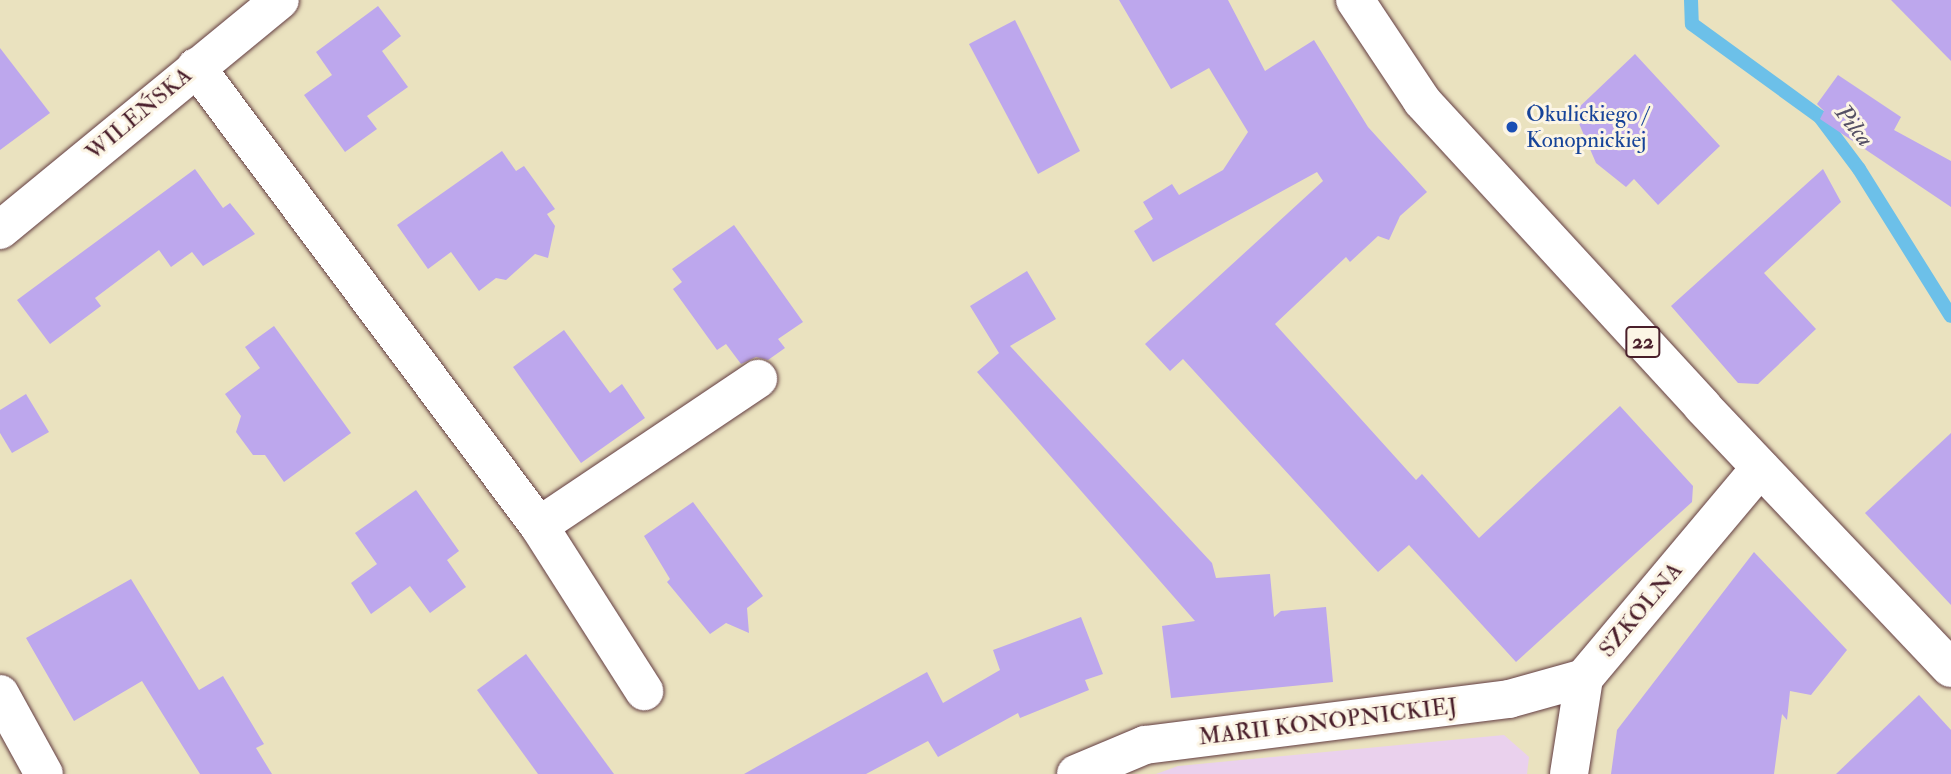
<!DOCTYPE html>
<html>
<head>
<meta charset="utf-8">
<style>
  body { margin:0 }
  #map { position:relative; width:1951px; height:774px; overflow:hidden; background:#eae2bf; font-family:"IM FELL Double Pica",serif }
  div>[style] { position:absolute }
  .built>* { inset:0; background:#ead1ed }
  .stream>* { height:14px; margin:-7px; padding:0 7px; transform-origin:7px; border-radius:7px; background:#6cc0e9 }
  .building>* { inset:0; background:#bda7ed }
  .roads { filter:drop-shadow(0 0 2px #623c41) drop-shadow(0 0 2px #623c41) }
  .street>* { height:38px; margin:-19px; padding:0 19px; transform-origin:19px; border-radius:19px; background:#fff }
  .primary>* { height:38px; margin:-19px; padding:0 19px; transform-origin:19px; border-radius:19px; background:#fff }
  .dots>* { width:19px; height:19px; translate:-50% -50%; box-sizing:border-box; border:4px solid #fcf5e5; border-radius:50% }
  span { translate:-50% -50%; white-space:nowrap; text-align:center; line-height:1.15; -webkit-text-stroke:6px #fcf5e5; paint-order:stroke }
  .shield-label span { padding:2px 5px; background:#fcf5e5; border:2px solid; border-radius:5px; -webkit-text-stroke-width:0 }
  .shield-label { font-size:21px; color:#4a1f2b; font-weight:700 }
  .street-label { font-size:23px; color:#4a1f2b }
  .transit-label { font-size:23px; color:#164399 }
  .left { translate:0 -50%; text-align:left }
  .water-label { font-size:24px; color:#544f64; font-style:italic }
</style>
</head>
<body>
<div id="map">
  <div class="built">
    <i style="clip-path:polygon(1504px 735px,1529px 757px,1527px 774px,1156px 774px,1178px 766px)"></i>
  </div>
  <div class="stream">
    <i style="left:1691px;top:0;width:24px;rotate:88deg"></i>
    <i style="left:1692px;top:24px;width:158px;rotate:36deg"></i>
    <i style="left:1820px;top:117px;width:65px;rotate:53.1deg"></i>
    <i style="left:1859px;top:169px;width:173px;rotate:58deg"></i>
  </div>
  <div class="building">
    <i style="clip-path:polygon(1119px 0,1228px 0,1265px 71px,1314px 40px,1368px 127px,1427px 192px,1400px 216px,1389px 240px,1378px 236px,1350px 262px,1346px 257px,1275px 324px,1416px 480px,1422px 474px,1479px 538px,1620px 406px,1693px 486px,1692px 502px,1516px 662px,1409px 545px,1378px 572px,1183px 359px,1170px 371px,1145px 344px,1323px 181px,1317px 172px,1153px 262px,1134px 231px,1153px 219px,1143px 202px,1172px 184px,1179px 195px,1223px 170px,1248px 132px,1209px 68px,1171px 89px)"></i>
    <i style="clip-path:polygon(1891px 0,1951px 0,1951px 61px)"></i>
    <i style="clip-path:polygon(378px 6px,401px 36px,382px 51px,408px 87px,367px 116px,377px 129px,345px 152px,304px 95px,332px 75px,316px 52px)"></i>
    <i style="clip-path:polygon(1015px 20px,1080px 151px,1038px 174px,969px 44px)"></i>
    <i style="clip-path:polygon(0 48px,50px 113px,0 150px)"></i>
    <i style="clip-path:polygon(1635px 54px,1720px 146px,1658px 205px,1634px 179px,1626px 187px,1596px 163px,1574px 112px)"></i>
    <i style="clip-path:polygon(1838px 75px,1901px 117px,1894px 130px,1951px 161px,1951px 207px,1820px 119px,1824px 111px,1817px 104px)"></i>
    <i style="clip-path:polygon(502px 151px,516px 171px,524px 166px,555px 209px,547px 214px,555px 226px,548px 258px,535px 254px,506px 280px,496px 278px,479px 291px,451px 252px,428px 269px,397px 225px)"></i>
    <i style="clip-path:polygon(195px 169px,223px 208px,230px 203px,255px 234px,203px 266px,192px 252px,171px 267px,159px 250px,95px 298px,101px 306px,50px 344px,17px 300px)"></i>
    <i style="clip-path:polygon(1823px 169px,1841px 202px,1764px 273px,1816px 329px,1758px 384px,1738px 383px,1671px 306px)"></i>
    <i style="clip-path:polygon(734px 225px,803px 322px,778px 339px,785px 348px,768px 360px,756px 357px,741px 364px,726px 344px,717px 350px,673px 289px,682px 282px,672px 269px)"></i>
    <i style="clip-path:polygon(1027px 271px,1056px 319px,1010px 346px,1212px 563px,1216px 578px,1270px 574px,1274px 617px,1281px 611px,1326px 607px,1333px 682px,1171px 698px,1162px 626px,1195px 621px,977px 372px,999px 353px,970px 306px)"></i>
    <i style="clip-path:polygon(274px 326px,351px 433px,284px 482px,265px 455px,253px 455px,236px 432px,241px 416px,225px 394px,260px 368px,245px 347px)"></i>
    <i style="clip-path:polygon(564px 330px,610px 393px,622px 384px,645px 418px,581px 463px,513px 367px)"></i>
    <i style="clip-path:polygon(26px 394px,49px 432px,12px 453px,0 433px,0 410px)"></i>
    <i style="clip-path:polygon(1951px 433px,1951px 605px,1865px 513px)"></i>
    <i style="clip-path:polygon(416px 490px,459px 551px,447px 560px,466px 587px,430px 613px,410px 586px,371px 614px,351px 583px,377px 564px,355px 533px)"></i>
    <i style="clip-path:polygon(693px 502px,763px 596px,747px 608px,749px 633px,726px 623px,710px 634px,667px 582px,670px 579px,644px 536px)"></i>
    <i style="clip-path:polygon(1754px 552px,1847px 650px,1811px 695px,1790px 691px,1787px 720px,1782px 714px,1774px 774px,1611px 774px,1617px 730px)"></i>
    <i style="clip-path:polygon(131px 579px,199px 690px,223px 676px,264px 744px,256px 748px,272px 774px,200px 774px,142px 681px,74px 721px,26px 638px)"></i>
    <i style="clip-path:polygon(1081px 617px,1103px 674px,1085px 680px,1089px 690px,1020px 718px,1018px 713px,938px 757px,928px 741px,866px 774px,744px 774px,927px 672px,943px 703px,1000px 670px,993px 650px)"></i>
    <i style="clip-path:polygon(526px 654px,614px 774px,538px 774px,477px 690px)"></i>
    <i style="clip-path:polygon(1919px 695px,1951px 730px,1951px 774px,1836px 774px)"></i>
  </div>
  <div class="roads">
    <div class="street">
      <i style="left:196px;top:67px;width:573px;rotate:53.23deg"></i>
      <i style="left:539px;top:526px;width:196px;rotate:57.5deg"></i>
      <i style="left:0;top:230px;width:362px;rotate:-39.4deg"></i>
      <i style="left:539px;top:526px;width:264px;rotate:-33.9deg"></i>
      <i style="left:0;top:694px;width:91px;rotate:61.2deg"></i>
      <i style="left:1076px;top:774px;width:75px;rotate:-22.8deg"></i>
      <i style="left:1145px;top:745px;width:367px;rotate:-7.2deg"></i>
      <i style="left:1509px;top:699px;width:78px;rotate:-15.6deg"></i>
      <i style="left:1569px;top:774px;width:97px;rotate:-81.1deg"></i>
      <i style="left:1584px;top:678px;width:274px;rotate:-50deg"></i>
    </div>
    <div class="primary">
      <i style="left:1355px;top:0;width:121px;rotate:56.4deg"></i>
      <i style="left:1422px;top:101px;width:414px;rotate:47.4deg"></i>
      <i style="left:1702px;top:406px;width:361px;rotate:46.5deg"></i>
    </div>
  </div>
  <div class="dots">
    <i style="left:1512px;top:127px;background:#1a4fb4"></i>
  </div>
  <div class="shield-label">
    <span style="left:1643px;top:342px">22</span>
  </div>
  <div class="street-label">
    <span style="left:139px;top:114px;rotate:-40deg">WILEŃSKA</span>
    <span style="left:1641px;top:610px;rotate:-50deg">SZKOLNA</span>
    <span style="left:1328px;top:722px;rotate:-7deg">MARII KONOPNICKIEJ</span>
  </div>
  <div class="transit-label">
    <span class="left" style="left:1526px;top:127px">Okulickiego /<br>Konopnickiej</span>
  </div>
  <div class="water-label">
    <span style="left:1854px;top:126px;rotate:52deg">Pilca</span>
  </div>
</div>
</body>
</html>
